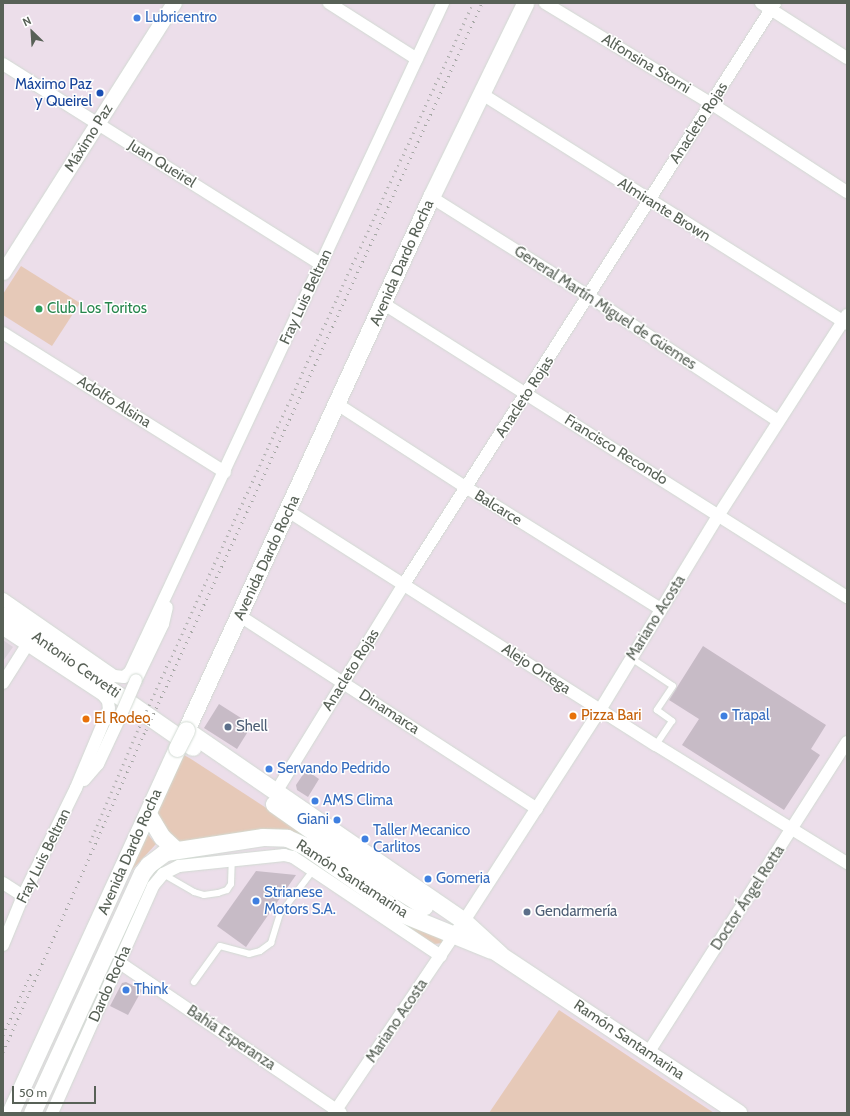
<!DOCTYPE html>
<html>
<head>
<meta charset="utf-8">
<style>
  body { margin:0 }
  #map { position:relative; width:850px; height:1116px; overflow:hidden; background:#ecdeea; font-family:Cabin,sans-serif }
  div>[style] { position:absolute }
  .industrial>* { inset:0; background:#dcd3db }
  .green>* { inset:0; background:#e6c9b8 }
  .building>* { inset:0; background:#c7bbc6 }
  .roads { filter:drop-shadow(0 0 1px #d1dad2) drop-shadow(0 0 1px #d1dad2) }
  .service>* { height:6px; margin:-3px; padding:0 3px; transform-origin:3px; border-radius:3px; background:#fff }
  .minor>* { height:12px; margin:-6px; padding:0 6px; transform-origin:6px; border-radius:6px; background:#fff }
  .tertiary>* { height:15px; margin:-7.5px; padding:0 7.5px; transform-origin:7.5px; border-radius:7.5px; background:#fff }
  .secondary>* { height:17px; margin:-8.5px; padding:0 8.5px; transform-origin:8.5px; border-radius:8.5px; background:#fff }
  .rail>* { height:3px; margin-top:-1.5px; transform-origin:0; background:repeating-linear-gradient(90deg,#a6a8a5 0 1px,transparent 0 6px) }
  .bridges { filter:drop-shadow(0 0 1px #d1dad2) drop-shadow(0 0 1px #d1dad2) }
  .minor-bridge>* { height:12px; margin:-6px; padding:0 6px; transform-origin:6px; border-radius:6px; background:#fff }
  .secondary-bridge>* { height:17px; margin:-8.5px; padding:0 8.5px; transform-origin:8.5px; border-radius:8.5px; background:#fff }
  .dots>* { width:11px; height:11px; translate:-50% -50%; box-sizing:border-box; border:2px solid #fff; border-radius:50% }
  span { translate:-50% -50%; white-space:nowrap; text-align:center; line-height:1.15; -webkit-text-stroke:3px #fff; paint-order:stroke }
  .shop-label { font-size:15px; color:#366cbe }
  .left { translate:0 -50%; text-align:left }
  .right { translate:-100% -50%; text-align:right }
  .street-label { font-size:15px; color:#586157 }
  .transit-label { font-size:15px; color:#164399 }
  .leisure-label { font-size:15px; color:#27864d }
  .food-label { font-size:15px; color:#c56008 }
  .service-label { font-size:15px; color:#4e5e75 }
  .frame { position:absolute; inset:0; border:4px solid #586157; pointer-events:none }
  .north { position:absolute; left:12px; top:12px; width:40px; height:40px; -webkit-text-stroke:3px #fff; paint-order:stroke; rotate:335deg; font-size:11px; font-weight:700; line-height:16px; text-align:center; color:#586157 }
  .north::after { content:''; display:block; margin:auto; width:14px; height:18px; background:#586157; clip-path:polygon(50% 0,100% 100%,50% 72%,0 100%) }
  .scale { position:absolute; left:12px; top:1086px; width:84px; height:18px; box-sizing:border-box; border:2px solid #586157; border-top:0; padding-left:5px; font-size:12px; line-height:14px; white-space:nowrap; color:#586157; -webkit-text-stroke:3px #fff; paint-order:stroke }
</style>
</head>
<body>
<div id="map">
  <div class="industrial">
    <i style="clip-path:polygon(3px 640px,13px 647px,3px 661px)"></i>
  </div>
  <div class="green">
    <i style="clip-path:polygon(21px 266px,80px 303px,52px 346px,3px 315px,3px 294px)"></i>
    <i style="clip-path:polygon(184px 755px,191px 759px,314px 839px,182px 842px,174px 839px,161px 825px,157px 811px,179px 759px)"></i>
    <i style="clip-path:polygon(145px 831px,156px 844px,131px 871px)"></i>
    <i style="clip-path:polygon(400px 921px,440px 935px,443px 943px,434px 944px)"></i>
    <i style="clip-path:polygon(559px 1010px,714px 1113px,489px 1113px)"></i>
  </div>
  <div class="building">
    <i style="clip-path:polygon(703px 646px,826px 725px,811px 749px,820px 755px,784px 810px,682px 745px,699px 719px,669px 700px)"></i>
    <i style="clip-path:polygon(219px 704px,252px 725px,237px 749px,204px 728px)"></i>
    <i style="clip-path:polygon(306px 770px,319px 779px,308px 797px,297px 790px,296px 785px)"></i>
    <i style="clip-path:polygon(256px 871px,296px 875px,246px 947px,217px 926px)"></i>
    <i style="clip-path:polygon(126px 982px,142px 990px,128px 1015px,110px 1006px,122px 983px)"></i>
  </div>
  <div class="roads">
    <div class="service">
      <i style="left:631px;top:658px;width:50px;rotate:33.7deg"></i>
      <i style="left:673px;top:686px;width:29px;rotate:124deg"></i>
      <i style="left:657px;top:710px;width:19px;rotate:36deg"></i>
      <i style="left:672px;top:721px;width:29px;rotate:124deg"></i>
      <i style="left:163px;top:874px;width:36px;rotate:30deg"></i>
      <i style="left:194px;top:892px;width:10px;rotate:17deg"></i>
      <i style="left:204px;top:895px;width:14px;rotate:-8deg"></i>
      <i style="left:218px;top:893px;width:9px;rotate:-18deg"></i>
      <i style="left:227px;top:890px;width:7px;rotate:-56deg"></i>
      <i style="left:231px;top:884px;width:24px;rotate:-88deg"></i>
      <i style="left:194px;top:982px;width:44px;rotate:-54.2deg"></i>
      <i style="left:220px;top:946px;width:30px;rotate:15deg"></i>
      <i style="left:249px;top:954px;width:11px;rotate:-15deg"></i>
      <i style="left:260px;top:951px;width:14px;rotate:-36deg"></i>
      <i style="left:271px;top:943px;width:30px;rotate:-73deg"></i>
      <i style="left:280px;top:914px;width:56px;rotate:-52.9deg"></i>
    </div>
    <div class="minor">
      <i style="left:329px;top:3px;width:104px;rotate:32.5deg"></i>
      <i style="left:545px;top:3px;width:195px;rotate:31.2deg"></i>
      <i style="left:712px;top:104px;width:161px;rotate:33.1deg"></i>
      <i style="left:761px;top:3px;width:102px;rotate:32.6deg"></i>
      <i style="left:3px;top:64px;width:376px;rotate:32.2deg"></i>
      <i style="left:482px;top:94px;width:431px;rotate:32.2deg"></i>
      <i style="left:431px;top:197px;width:188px;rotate:32.2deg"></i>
      <i style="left:590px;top:297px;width:225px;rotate:33.4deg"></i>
      <i style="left:384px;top:304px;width:548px;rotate:32.33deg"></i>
      <i style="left:3px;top:333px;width:262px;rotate:32.1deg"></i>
      <i style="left:337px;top:404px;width:155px;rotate:32.9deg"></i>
      <i style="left:467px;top:488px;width:229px;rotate:32deg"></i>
      <i style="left:288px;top:511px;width:436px;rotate:32.5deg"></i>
      <i style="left:656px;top:745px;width:225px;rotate:31.7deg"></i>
      <i style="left:3px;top:599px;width:135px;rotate:34.7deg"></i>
      <i style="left:114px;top:676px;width:10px;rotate:6deg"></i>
      <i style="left:124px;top:677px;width:8px;rotate:-40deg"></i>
      <i style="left:130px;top:672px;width:739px;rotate:-64.93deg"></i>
      <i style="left:240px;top:616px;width:354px;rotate:33deg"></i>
      <i style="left:3px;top:629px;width:120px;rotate:33.4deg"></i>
      <i style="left:103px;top:695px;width:8px;rotate:50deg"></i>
      <i style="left:108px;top:701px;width:8px;rotate:83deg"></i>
      <i style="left:109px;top:709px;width:86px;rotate:112.7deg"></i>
      <i style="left:76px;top:788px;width:120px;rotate:116.1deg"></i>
      <i style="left:23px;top:896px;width:53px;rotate:112.2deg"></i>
      <i style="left:136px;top:680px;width:62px;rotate:-64.3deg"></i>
      <i style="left:163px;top:624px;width:17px;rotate:-77deg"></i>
      <i style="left:3px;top:683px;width:45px;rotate:-57.7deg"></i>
      <i style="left:84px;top:780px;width:21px;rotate:-49deg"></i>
      <i style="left:98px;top:764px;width:52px;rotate:-64.9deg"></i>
      <i style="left:276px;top:792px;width:244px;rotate:-58.4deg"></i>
      <i style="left:404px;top:584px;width:689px;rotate:-57.44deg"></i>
      <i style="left:3px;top:883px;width:24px;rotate:33deg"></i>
      <i style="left:464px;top:921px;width:251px;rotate:-57.2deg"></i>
      <i style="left:600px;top:710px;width:227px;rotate:-58.7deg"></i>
      <i style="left:718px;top:516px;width:239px;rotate:-57.3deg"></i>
      <i style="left:120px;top:963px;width:267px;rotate:34.2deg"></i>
      <i style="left:648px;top:1053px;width:369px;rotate:-57.4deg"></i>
      <i style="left:52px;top:1113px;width:248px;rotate:-66deg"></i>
      <i style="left:153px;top:886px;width:16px;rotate:-50deg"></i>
      <i style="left:163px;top:874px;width:18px;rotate:-27deg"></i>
      <i style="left:179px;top:866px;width:106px;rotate:-6deg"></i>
      <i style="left:284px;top:855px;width:9px;rotate:13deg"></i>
      <i style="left:293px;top:857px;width:178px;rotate:33.8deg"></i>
      <i style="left:334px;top:1113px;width:223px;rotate:-56deg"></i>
    </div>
    <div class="tertiary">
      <i style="left:3px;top:272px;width:319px;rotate:-57.6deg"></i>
    </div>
    <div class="secondary">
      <i style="left:3px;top:615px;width:231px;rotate:34.8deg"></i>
      <i style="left:274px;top:804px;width:125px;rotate:35.2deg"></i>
      <i style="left:376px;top:876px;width:57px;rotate:32deg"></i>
      <i style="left:148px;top:814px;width:27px;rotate:59deg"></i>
      <i style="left:162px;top:837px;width:18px;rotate:43deg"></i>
      <i style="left:490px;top:948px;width:298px;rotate:33.6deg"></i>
      <i style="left:500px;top:954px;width:49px;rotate:-137.5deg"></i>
      <i style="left:464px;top:921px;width:337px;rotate:-145.5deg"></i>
      <i style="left:186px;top:730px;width:587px;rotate:-65.31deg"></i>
      <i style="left:431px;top:197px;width:216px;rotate:-64.1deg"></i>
      <i style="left:10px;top:1113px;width:401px;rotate:-65.4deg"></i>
      <i style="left:32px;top:1113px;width:264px;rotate:-65.4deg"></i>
      <i style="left:142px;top:873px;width:10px;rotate:-53deg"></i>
      <i style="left:148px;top:865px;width:21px;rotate:-37deg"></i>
      <i style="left:165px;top:852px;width:99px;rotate:-8.7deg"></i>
      <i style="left:263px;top:837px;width:24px;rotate:2deg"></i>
      <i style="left:287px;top:838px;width:20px;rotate:24deg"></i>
      <i style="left:305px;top:846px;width:119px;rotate:34.8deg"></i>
      <i style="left:403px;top:914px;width:95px;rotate:22.2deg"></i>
    </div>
  </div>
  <div class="rail">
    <i style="left:90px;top:842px;width:125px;rotate:-66.9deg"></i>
    <i style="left:139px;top:727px;width:797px;rotate:-65.23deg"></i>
    <i style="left:3px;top:1035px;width:70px;rotate:-65.6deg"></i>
    <i style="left:3px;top:1052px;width:352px;rotate:-66.1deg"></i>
    <i style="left:146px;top:730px;width:801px;rotate:-65.19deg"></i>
  </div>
  <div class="bridges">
    <div class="minor-bridge">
      <i style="left:120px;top:717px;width:40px;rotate:-66.6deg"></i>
    </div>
    <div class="secondary-bridge">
      <i style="left:177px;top:748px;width:20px;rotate:-63deg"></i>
    </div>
  </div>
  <div class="dots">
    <i style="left:137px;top:18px;background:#3f7fe0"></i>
    <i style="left:100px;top:93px;background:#1a4fb4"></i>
    <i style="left:39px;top:309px;background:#2e9e5b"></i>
    <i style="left:573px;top:716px;background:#e8710a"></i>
    <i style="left:724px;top:716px;background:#3f7fe0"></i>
    <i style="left:86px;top:719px;background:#e8710a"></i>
    <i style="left:228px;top:727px;background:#5c6f8a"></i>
    <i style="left:269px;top:769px;background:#3f7fe0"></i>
    <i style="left:315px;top:801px;background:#3f7fe0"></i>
    <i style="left:337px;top:820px;background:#3f7fe0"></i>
    <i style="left:365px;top:839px;background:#3f7fe0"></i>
    <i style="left:428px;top:879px;background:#3f7fe0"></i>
    <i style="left:256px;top:901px;background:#3f7fe0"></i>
    <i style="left:527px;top:912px;background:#5c6f8a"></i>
    <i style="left:126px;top:990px;background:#3f7fe0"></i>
  </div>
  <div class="shop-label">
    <span class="left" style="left:145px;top:18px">Lubricentro</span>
    <span class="left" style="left:732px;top:716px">Trapal</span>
    <span class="left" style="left:277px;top:769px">Servando Pedrido</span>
    <span class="left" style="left:323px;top:801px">AMS Clima</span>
    <span class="right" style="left:329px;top:820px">Giani</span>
    <span class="left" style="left:373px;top:839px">Taller Mecanico<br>Carlitos</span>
    <span class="left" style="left:436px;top:879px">Gomeria</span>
    <span class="left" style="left:264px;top:901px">Strianese<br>Motors S.A.</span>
    <span class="left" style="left:134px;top:990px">Think</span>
  </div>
  <div class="street-label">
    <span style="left:646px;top:64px;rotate:31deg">Alfonsina Storni</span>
    <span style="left:699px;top:123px;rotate:-57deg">Anacleto Rojas</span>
    <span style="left:89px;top:138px;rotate:-58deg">Máximo Paz</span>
    <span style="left:162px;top:164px;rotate:32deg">Juan Queirel</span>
    <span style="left:664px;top:210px;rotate:32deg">Almirante Brown</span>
    <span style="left:402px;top:263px;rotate:-66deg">Avenida Dardo Rocha</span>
    <span style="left:306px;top:297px;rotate:-65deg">Fray Luis Beltran</span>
    <span style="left:605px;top:308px;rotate:33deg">General Martín Miguel de Güemes</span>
    <span style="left:525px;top:397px;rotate:-57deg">Anacleto Rojas</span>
    <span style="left:114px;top:402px;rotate:32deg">Adolfo Alsina</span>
    <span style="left:616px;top:450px;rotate:32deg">Francisco Recondo</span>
    <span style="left:498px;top:508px;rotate:32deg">Balcarce</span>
    <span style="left:267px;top:558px;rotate:-65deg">Avenida Dardo Rocha</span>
    <span style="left:656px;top:618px;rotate:-58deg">Mariano Acosta</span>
    <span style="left:76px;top:665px;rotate:35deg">Antonio Cervetti</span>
    <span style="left:536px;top:669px;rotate:33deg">Alejo Ortega</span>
    <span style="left:351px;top:670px;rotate:-58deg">Anacleto Rojas</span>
    <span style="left:389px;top:712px;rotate:33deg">Dinamarca</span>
    <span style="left:130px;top:852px;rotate:-66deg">Avenida Dardo Rocha</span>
    <span style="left:44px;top:856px;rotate:-64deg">Fray Luis Beltran</span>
    <span style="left:352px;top:879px;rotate:33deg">Ramón Santamarina</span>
    <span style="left:748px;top:898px;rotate:-57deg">Doctor Ángel Rotta</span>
    <span style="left:110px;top:984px;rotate:-66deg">Dardo Rocha</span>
    <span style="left:397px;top:1021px;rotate:-56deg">Mariano Acosta</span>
    <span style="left:231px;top:1038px;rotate:34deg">Bahía Esperanza</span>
    <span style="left:629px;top:1040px;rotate:34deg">Ramón Santamarina</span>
  </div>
  <div class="transit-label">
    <span class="right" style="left:92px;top:93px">Máximo Paz<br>y Queirel</span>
  </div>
  <div class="leisure-label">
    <span class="left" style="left:47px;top:309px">Club Los Toritos</span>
  </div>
  <div class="food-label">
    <span class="left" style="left:581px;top:716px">Pizza Bari</span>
    <span class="left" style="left:94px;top:719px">El Rodeo</span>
  </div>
  <div class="service-label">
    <span class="left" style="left:236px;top:727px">Shell</span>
    <span class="left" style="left:535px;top:912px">Gendarmería</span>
  </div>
  <div class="frame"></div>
  <div class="north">N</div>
  <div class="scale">50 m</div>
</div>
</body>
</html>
